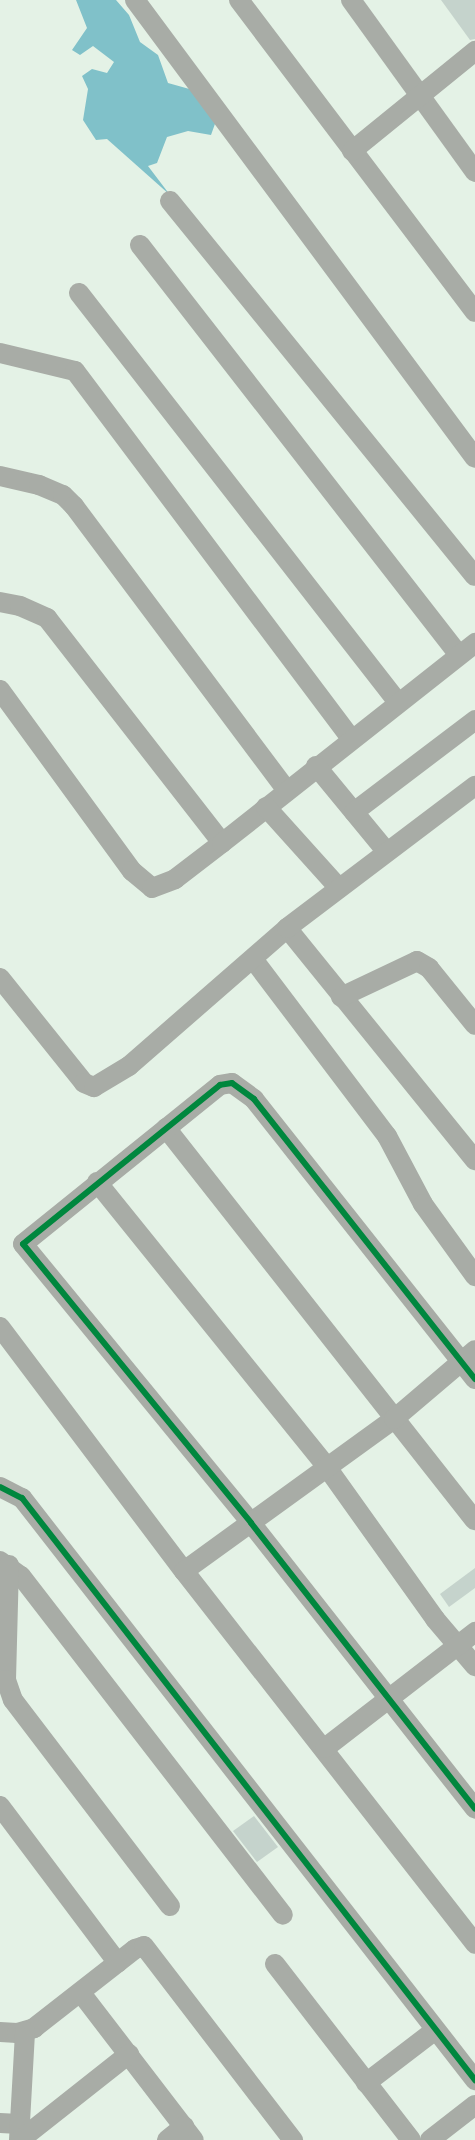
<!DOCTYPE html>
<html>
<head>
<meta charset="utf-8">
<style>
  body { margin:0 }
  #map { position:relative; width:475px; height:2140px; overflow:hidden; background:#e4f2e6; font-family:Cabin,sans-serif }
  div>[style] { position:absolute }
  .water>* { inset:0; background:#80c1c9 }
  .building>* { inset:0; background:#c5d3cc }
  .street>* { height:20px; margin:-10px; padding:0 10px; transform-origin:10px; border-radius:10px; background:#a8aca6 }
  .cycleway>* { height:6px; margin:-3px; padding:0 3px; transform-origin:3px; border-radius:3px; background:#00873e }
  span { translate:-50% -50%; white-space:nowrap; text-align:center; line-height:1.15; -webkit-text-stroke:4.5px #def8e1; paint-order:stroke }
</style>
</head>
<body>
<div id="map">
  <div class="water">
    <i style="clip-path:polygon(76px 0,116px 0,129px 15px,140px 42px,158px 55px,168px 83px,193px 90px,216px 121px,211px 135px,188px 131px,167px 137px,157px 163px,148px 166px,170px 195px,107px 139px,96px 140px,83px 120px,88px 89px,82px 76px,92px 69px,107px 73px,114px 62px,93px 46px,80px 55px,72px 50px,87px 28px)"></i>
  </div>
  <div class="building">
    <i style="clip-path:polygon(441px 0,475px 0,475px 39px,470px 40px)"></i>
    <i style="clip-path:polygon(475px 1568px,475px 1588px,449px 1607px,440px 1594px)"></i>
    <i style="clip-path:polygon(254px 1816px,278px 1847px,257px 1862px,233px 1831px)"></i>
  </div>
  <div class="street">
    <i style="left:135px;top:0;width:570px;rotate:53.41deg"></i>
    <i style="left:239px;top:0;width:391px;rotate:52.9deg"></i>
    <i style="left:351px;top:0;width:212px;rotate:54.2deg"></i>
    <i style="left:352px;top:151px;width:159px;rotate:-39.1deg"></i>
    <i style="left:170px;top:201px;width:483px;rotate:50.9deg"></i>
    <i style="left:140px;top:245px;width:519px;rotate:52.12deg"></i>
    <i style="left:79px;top:293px;width:517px;rotate:52.07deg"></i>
    <i style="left:0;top:353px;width:77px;rotate:13.5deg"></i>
    <i style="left:75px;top:371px;width:460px;rotate:53.1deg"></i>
    <i style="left:0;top:476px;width:40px;rotate:13deg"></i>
    <i style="left:39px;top:485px;width:26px;rotate:23deg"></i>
    <i style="left:63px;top:495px;width:16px;rotate:45deg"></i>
    <i style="left:74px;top:506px;width:356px;rotate:53.2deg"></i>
    <i style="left:0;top:602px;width:20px;rotate:11deg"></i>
    <i style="left:20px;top:606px;width:30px;rotate:24deg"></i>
    <i style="left:47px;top:618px;width:285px;rotate:52.1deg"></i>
    <i style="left:0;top:690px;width:224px;rotate:53.9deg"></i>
    <i style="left:132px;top:871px;width:26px;rotate:40deg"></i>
    <i style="left:152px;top:888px;width:25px;rotate:-21deg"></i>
    <i style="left:175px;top:879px;width:59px;rotate:-37.5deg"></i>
    <i style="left:222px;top:843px;width:323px;rotate:-38.3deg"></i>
    <i style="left:316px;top:766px;width:110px;rotate:50.5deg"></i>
    <i style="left:266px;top:807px;width:109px;rotate:48deg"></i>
    <i style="left:354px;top:812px;width:152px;rotate:-37.2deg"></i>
    <i style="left:287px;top:928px;width:299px;rotate:51deg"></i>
    <i style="left:253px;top:959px;width:222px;rotate:52.9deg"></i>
    <i style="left:387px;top:1136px;width:77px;rotate:62.1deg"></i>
    <i style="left:423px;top:1204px;width:89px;rotate:54.2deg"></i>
    <i style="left:0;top:978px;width:134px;rotate:51.3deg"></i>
    <i style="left:84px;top:1083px;width:11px;rotate:22deg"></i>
    <i style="left:94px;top:1087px;width:41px;rotate:-31deg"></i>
    <i style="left:129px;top:1066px;width:210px;rotate:-41.1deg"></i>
    <i style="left:287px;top:928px;width:236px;rotate:-37.1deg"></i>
    <i style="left:341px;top:997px;width:84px;rotate:-25.3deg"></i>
    <i style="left:417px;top:961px;width:14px;rotate:30deg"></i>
    <i style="left:429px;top:968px;width:73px;rotate:51.1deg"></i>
    <i style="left:166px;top:1128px;width:499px;rotate:51.8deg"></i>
    <i style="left:97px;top:1182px;width:365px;rotate:51.1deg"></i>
    <i style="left:326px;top:1466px;width:188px;rotate:54.5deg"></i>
    <i style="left:435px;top:1619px;width:62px;rotate:49.6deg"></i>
    <i style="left:0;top:1327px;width:306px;rotate:53deg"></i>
    <i style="left:184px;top:1571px;width:473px;rotate:52deg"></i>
    <i style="left:475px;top:1379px;width:357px;rotate:-128.3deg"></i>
    <i style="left:254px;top:1099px;width:27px;rotate:-144deg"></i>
    <i style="left:232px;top:1083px;width:12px;rotate:171deg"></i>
    <i style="left:220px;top:1085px;width:253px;rotate:141.1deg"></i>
    <i style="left:23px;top:1244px;width:360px;rotate:50.7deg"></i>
    <i style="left:251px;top:1523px;width:363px;rotate:51.9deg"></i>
    <i style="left:0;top:1487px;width:25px;rotate:27deg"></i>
    <i style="left:22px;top:1498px;width:738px;rotate:52.1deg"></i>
    <i style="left:0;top:1561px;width:26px;rotate:36deg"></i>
    <i style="left:21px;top:1576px;width:428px;rotate:52.3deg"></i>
    <i style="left:9px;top:1565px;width:115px;rotate:91.5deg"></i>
    <i style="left:6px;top:1680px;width:21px;rotate:71deg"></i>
    <i style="left:13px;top:1700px;width:259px;rotate:52.7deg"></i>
    <i style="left:184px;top:1571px;width:259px;rotate:-35.9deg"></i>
    <i style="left:394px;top:1419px;width:106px;rotate:-40.4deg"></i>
    <i style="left:325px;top:1748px;width:190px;rotate:-37.7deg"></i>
    <i style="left:0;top:1806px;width:196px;rotate:53.1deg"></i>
    <i style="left:275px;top:1964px;width:222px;rotate:52.3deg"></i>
    <i style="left:81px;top:1993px;width:185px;rotate:52.5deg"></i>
    <i style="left:0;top:2032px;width:17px;rotate:3deg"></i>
    <i style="left:17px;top:2033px;width:18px;rotate:-16deg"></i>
    <i style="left:34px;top:2028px;width:128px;rotate:-38deg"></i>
    <i style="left:135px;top:1949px;width:9px;rotate:-18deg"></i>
    <i style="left:144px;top:1946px;width:245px;rotate:52.5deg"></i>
    <i style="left:366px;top:2083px;width:86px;rotate:-37.4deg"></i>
    <i style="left:0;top:2123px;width:19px;rotate:3deg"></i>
    <i style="left:19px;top:2140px;width:109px;rotate:-86.8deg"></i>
    <i style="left:20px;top:2140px;width:139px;rotate:-38.3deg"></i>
    <i style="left:167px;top:2140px;width:22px;rotate:-39deg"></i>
    <i style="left:430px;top:2140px;width:57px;rotate:-37.9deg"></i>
  </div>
  <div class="cycleway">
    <i style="left:475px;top:1379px;width:357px;rotate:-128.3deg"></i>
    <i style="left:254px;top:1099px;width:27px;rotate:-144deg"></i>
    <i style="left:232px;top:1083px;width:12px;rotate:171deg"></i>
    <i style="left:220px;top:1085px;width:253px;rotate:141.1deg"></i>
    <i style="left:23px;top:1244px;width:360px;rotate:50.7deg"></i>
    <i style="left:251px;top:1523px;width:363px;rotate:51.9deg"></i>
    <i style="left:0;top:1487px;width:25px;rotate:27deg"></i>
    <i style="left:22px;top:1498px;width:738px;rotate:52.1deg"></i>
  </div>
</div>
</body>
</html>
